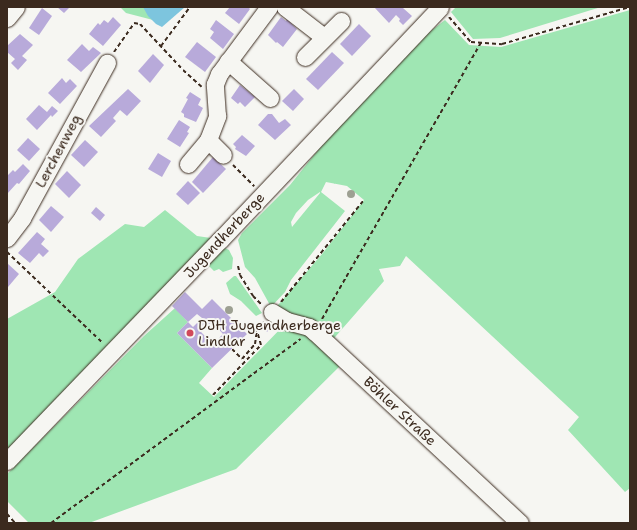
<!DOCTYPE html>
<html>
<head>
<meta charset="utf-8">
<style>
  body { margin:0 }
  #map { position:relative; width:637px; height:530px; overflow:hidden; background:#f6f6f2; font-family:"Shantell Sans",sans-serif }
  div>[style] { position:absolute }
  .green>* { inset:0; background:#9fe6b3 }
  .water>* { inset:0; background:#7dc5de }
  .building>* { inset:0; background:#b8aada }
  .path>* { height:2px; margin-top:-1px; transform-origin:0; background:repeating-linear-gradient(90deg,#3b2a1e 0 4px,transparent 0 7px) }
  .roads { filter:drop-shadow(0 0 1px #3b2a1e) drop-shadow(0 0 1px #3b2a1e) }
  .minor>* { height:17px; margin:-8.5px; padding:0 8.5px; transform-origin:8.5px; border-radius:8.5px; background:#f6f6f2 }
  .trees>* { width:8px; height:8px; margin:-4px; border-radius:50%; background:#9da092 }
  .dots>* { width:11px; height:11px; translate:-50% -50%; box-sizing:border-box; border:2px solid #f6f6f2; border-radius:50% }
  span { translate:-50% -50%; white-space:nowrap; text-align:center; line-height:1.15; -webkit-text-stroke:4px #f6f6f2; paint-order:stroke }
  .street-label { font-size:14px; color:#3b2a1e }
  .poi-label { font-size:14px; color:#3b2a1e }
  .left { translate:0 -50%; text-align:left }
  .frame { position:absolute; inset:0; border:8px solid #3b2a1e; pointer-events:none }
</style>
</head>
<body>
<div id="map">
  <div class="green">
    <i style="clip-path:polygon(120px 7px,163px 7px,153px 20px,126px 13px)"></i>
    <i style="clip-path:polygon(456px 7px,601px 7px,500px 38px,473px 39px,451px 12px)"></i>
    <i style="clip-path:polygon(evenodd,630px 10px,630px 488px,625px 492px,568px 430px,579px 417px,406px 256px,400px 266px,379px 269px,384px 281px,329px 344px,346px 360px,236px 469px,89px 523px,29px 523px,7px 501px,7px 474px,144px 336px,175px 308px,188px 322px,177px 333px,212px 368px,199px 383px,214px 397px,287px 322px,272px 312px,322px 254px,364px 200px,347px 186px,326px 182px,321px 192px,345px 211px,291px 280px,285px 292px,271px 307px,255px 278px,245px 267px,238px 240px,242px 233px,290px 185px,327px 139px,428px 33px,445px 20px,469px 45px,501px 47px,630px 10px,320px 192px,320px 193px,292px 227px,291px 222px,296px 213px,308px 200px,320px 192px)"></i>
    <i style="clip-path:polygon(165px 210px,197px 236px,211px 238px,7px 452px,7px 319px,55px 292px,78px 259px,125px 224px,144px 227px)"></i>
    <i style="clip-path:polygon(225px 248px,229px 250px,233px 258px,232px 269px,223px 272px,219px 269px,214px 271px,208px 265px,219px 252px)"></i>
    <i style="clip-path:polygon(234px 276px,236px 276px,262px 313px,256px 316px,241px 301px,230px 294px,226px 283px)"></i>
  </div>
  <div class="water">
    <i style="clip-path:polygon(143px 7px,185px 7px,162px 27px,156px 24px,148px 16px)"></i>
  </div>
  <div class="building">
    <i style="clip-path:polygon(57px 7px,70px 7px,64px 13px)"></i>
    <i style="clip-path:polygon(230px 7px,248px 7px,250px 9px,239px 24px,225px 13px)"></i>
    <i style="clip-path:polygon(374px 7px,404px 7px,403px 8px,412px 16px,403px 25px,399px 21px,400px 19px,396px 15px,389px 23px)"></i>
    <i style="clip-path:polygon(42px 8px,52px 16px,39px 35px,29px 28px)"></i>
    <i style="clip-path:polygon(113px 17px,121px 25px,103px 46px,89px 34px,98px 23px,100px 25px,104px 20px,108px 23px)"></i>
    <i style="clip-path:polygon(281px 17px,286px 21px,287px 19px,297px 29px,283px 47px,277px 42px,276px 43px,268px 35px)"></i>
    <i style="clip-path:polygon(216px 20px,234px 34px,223px 49px,210px 38px,214px 32px,210px 29px)"></i>
    <i style="clip-path:polygon(359px 24px,371px 36px,352px 56px,340px 44px)"></i>
    <i style="clip-path:polygon(20px 34px,33px 45px,22px 56px,27px 60px,18px 70px,11px 63px,15px 59px,7px 52px,7px 46px)"></i>
    <i style="clip-path:polygon(197px 42px,216px 57px,205px 72px,185px 57px)"></i>
    <i style="clip-path:polygon(82px 44px,89px 51px,93px 47px,101px 53px,81px 72px,67px 60px)"></i>
    <i style="clip-path:polygon(332px 52px,344px 63px,318px 90px,306px 79px)"></i>
    <i style="clip-path:polygon(153px 54px,164px 65px,150px 83px,138px 71px)"></i>
    <i style="clip-path:polygon(62px 78px,66px 83px,70px 79px,77px 86px,60px 104px,48px 93px)"></i>
    <i style="clip-path:polygon(240px 85px,255px 97px,245px 107px,240px 102px,238px 104px,231px 98px)"></i>
    <i style="clip-path:polygon(128px 89px,141px 101px,127px 116px,120px 110px,113px 118px,116px 121px,101px 137px,89px 126px)"></i>
    <i style="clip-path:polygon(294px 89px,304px 99px,293px 111px,282px 101px)"></i>
    <i style="clip-path:polygon(190px 92px,201px 99px,198px 105px,203px 108px,196px 122px,184px 117px,184px 114px,181px 112px,188px 99px,186px 98px)"></i>
    <i style="clip-path:polygon(39px 105px,47px 112px,52px 106px,58px 111px,52px 117px,51px 115px,37px 130px,26px 119px)"></i>
    <i style="clip-path:polygon(268px 114px,272px 114px,279px 123px,285px 119px,291px 125px,275px 140px,258px 125px)"></i>
    <i style="clip-path:polygon(179px 120px,190px 127px,187px 132px,189px 133px,180px 147px,167px 139px)"></i>
    <i style="clip-path:polygon(242px 135px,255px 146px,246px 156px,235px 149px,236px 147px,233px 144px)"></i>
    <i style="clip-path:polygon(28px 138px,40px 149px,29px 161px,17px 150px)"></i>
    <i style="clip-path:polygon(85px 140px,98px 152px,84px 167px,71px 155px)"></i>
    <i style="clip-path:polygon(158px 153px,171px 161px,162px 177px,148px 169px)"></i>
    <i style="clip-path:polygon(213px 157px,226px 169px,203px 193px,192px 182px)"></i>
    <i style="clip-path:polygon(23px 164px,30px 171px,19px 184px,17px 183px,7px 194px,7px 176px,13px 170px,15px 172px)"></i>
    <i style="clip-path:polygon(67px 171px,81px 185px,69px 198px,55px 184px)"></i>
    <i style="clip-path:polygon(188px 181px,200px 193px,188px 205px,176px 194px)"></i>
    <i style="clip-path:polygon(51px 206px,64px 217px,51px 232px,39px 220px)"></i>
    <i style="clip-path:polygon(96px 207px,105px 215px,100px 221px,91px 213px)"></i>
    <i style="clip-path:polygon(37px 232px,45px 239px,41px 244px,49px 251px,43px 257px,39px 253px,30px 263px,18px 253px)"></i>
    <i style="clip-path:polygon(7px 263px,19px 274px,8px 287px,7px 286px)"></i>
    <i style="clip-path:polygon(evenodd,185px 292px,202px 309px,212px 299px,247px 334px,212px 368px,177px 333px,188px 322px,193px 327px,202px 318px,197px 314px,188px 322px,172px 306px,185px 292px,212px 322px,223px 334px,213px 344px,201px 332px,212px 322px)"></i>
    <i style="clip-path:polygon(268px 324px,271px 327px,267px 332px,263px 328px)"></i>
  </div>
  <div class="path">
    <i style="left:449px;top:17px;width:33px;rotate:49deg"></i>
    <i style="left:471px;top:42px;width:31px;rotate:4deg"></i>
    <i style="left:502px;top:44px;width:132px;rotate:-16.2deg"></i>
    <i style="left:161px;top:46px;width:49px;rotate:-53.4deg"></i>
    <i style="left:114px;top:52px;width:35px;rotate:-55deg"></i>
    <i style="left:134px;top:23px;width:6px;rotate:9deg"></i>
    <i style="left:140px;top:24px;width:63px;rotate:46.9deg"></i>
    <i style="left:183px;top:70px;width:25px;rotate:42deg"></i>
    <i style="left:233px;top:165px;width:30px;rotate:45deg"></i>
    <i style="left:7px;top:252px;width:131px;rotate:43.5deg"></i>
    <i style="left:238px;top:266px;width:9px;rotate:77deg"></i>
    <i style="left:240px;top:275px;width:25px;rotate:58deg"></i>
    <i style="left:253px;top:296px;width:13px;rotate:45deg"></i>
    <i style="left:281px;top:302px;width:130px;rotate:-50.9deg"></i>
    <i style="left:322px;top:319px;width:319px;rotate:-60.1deg"></i>
    <i style="left:232px;top:349px;width:14px;rotate:45deg"></i>
    <i style="left:242px;top:359px;width:20px;rotate:-49deg"></i>
    <i style="left:255px;top:344px;width:15px;rotate:-82deg"></i>
    <i style="left:257px;top:329px;width:10px;rotate:-45deg"></i>
    <i style="left:213px;top:395px;width:69px;rotate:-46.2deg"></i>
    <i style="left:261px;top:345px;width:15px;rotate:-106deg"></i>
    <i style="left:7px;top:514px;width:12px;rotate:48deg"></i>
    <i style="left:51px;top:523px;width:310px;rotate:-36.4deg"></i>
  </div>
  <div class="roads">
    <div class="minor">
      <i style="left:285px;top:7px;width:49px;rotate:37.6deg"></i>
      <i style="left:7px;top:18px;width:14px;rotate:-51deg"></i>
      <i style="left:305px;top:57px;width:51px;rotate:-45deg"></i>
      <i style="left:228px;top:61px;width:56px;rotate:41.4deg"></i>
      <i style="left:208px;top:140px;width:21px;rotate:45deg"></i>
      <i style="left:188px;top:164px;width:31px;rotate:-50deg"></i>
      <i style="left:208px;top:140px;width:26px;rotate:-69deg"></i>
      <i style="left:217px;top:116px;width:32px;rotate:-94deg"></i>
      <i style="left:215px;top:84px;width:11px;rotate:-68deg"></i>
      <i style="left:219px;top:74px;width:84px;rotate:-53.3deg"></i>
      <i style="left:7px;top:238px;width:25px;rotate:-53deg"></i>
      <i style="left:22px;top:218px;width:177px;rotate:-61.3deg"></i>
      <i style="left:272px;top:312px;width:17px;rotate:31deg"></i>
      <i style="left:287px;top:321px;width:23px;rotate:15deg"></i>
      <i style="left:309px;top:327px;width:8px;rotate:40deg"></i>
      <i style="left:315px;top:332px;width:280px;rotate:43deg"></i>
      <i style="left:7px;top:461px;width:307px;rotate:-46.1deg"></i>
      <i style="left:220px;top:240px;width:320px;rotate:-46.6deg"></i>
    </div>
  </div>
  <div class="trees">
    <i style="left:351px;top:194px"></i>
    <i style="left:229px;top:310px"></i>
  </div>
  <div class="dots">
    <i style="left:190px;top:333px;background:#d1495b"></i>
  </div>
  <div class="street-label">
    <span style="left:58px;top:151px;rotate:-62deg">Lerchenweg</span>
    <span style="left:224px;top:235px;rotate:-47deg">Jugendherberge</span>
    <span style="left:400px;top:411px;rotate:43deg">Böhler Straße</span>
  </div>
  <div class="poi-label">
    <span class="left" style="left:198px;top:333px">DJH Jugendherberge<br>Lindlar</span>
  </div>
  <div class="frame"></div>
</div>
</body>
</html>
